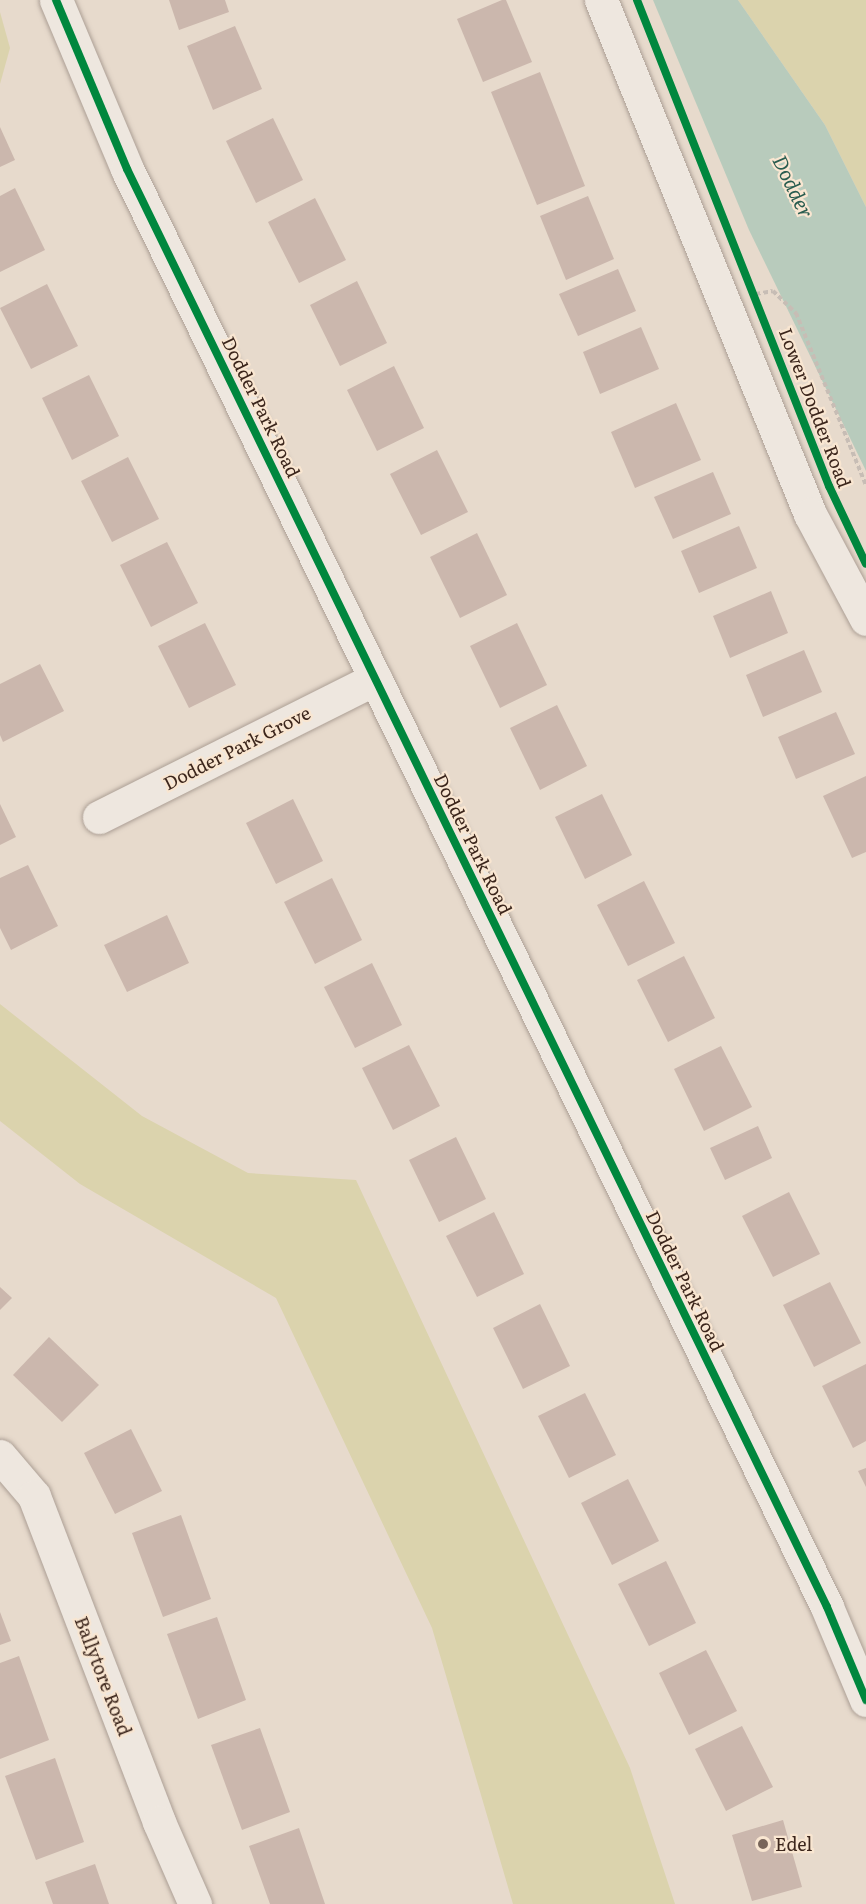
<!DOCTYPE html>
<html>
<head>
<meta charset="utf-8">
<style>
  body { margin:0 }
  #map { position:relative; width:866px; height:1904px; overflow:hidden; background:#e7dacc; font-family:Literata,serif }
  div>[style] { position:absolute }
  .green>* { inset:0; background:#dbd3ad }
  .water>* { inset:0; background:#b8cbbc }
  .building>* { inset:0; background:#cbb7ad }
  .path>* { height:4px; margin-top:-2px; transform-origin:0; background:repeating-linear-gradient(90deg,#c7bdb5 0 4.5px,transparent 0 7.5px) }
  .roads { filter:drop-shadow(0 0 2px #ac9f95) drop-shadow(0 0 2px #ac9f95) }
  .minor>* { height:33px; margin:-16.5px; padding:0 16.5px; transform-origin:16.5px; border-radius:16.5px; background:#eee7df }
  .secondary>* { height:33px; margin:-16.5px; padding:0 16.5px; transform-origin:16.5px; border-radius:16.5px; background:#eee7df }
  .cycleway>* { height:8px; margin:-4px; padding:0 4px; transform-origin:4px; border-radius:4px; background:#00873e }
  .dots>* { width:16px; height:16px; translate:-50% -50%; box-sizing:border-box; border:3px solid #f9e6d1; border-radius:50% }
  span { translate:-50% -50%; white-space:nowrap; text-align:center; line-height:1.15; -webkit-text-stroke:4.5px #f9e6d1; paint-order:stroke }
  .street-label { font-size:18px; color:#3c261c }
  .poi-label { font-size:18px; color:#3c261c }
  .left { translate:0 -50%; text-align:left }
  .water-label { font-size:20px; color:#2a5d50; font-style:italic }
</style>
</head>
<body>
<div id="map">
  <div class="green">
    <i style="clip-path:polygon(738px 0,866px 0,866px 207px,825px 125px)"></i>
    <i style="clip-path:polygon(0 12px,10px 48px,0 84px)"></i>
    <i style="clip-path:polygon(0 1004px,142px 1116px,248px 1173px,356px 1180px,630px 1768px,675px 1904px,513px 1904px,432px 1628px,276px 1298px,80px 1184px,0 1121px)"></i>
  </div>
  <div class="water">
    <i style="clip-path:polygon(653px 0,738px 0,825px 125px,866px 207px,866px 471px,749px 230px)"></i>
  </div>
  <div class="building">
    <i style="clip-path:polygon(169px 0,225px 0,229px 12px,179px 30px)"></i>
    <i style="clip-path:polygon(502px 0,506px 0,532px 62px,483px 82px,457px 19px)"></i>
    <i style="clip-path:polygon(235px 26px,262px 89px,213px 110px,187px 46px)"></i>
    <i style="clip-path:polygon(540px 72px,585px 186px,537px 205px,491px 92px)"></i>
    <i style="clip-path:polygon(273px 118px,303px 180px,256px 203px,226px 141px)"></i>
    <i style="clip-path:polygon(0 127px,15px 160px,0 167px)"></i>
    <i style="clip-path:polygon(15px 188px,45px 250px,0 272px,0 196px)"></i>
    <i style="clip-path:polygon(588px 196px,614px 259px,566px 280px,540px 216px)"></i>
    <i style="clip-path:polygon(315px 198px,346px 260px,299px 283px,268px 222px)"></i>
    <i style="clip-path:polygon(618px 269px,636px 311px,578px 336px,559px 294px)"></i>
    <i style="clip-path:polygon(357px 281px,387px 343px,340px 366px,310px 305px)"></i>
    <i style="clip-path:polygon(47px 284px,78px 346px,31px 369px,0 308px)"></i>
    <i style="clip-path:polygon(641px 327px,659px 369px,600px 394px,583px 352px)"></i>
    <i style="clip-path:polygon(394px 366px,424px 428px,377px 451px,347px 390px)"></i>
    <i style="clip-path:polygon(89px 375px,119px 436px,72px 460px,42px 398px)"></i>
    <i style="clip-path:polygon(676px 403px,701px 460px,635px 488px,611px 432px)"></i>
    <i style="clip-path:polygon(437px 450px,468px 512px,421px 535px,390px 474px)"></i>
    <i style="clip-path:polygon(128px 457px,159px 519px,112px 542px,81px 481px)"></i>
    <i style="clip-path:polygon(713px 472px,731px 514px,673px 539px,654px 497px)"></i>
    <i style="clip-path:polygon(739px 526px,757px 568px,699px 593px,681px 551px)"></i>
    <i style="clip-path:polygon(477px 533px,507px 595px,460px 618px,430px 557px)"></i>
    <i style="clip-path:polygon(167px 542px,198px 603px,151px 627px,120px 565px)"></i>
    <i style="clip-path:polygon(771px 591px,788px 633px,730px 658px,713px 616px)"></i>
    <i style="clip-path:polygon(205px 623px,236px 685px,189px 708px,158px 646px)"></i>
    <i style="clip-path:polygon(517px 623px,547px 685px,500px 708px,470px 646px)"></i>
    <i style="clip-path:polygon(804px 650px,822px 692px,763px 717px,746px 675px)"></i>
    <i style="clip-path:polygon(40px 664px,64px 711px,3px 742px,0 735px,0 684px)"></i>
    <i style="clip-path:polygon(557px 705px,587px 766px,540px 790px,510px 728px)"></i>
    <i style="clip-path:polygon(836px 712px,855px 754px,796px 779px,778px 737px)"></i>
    <i style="clip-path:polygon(866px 776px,866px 852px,852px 858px,823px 796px)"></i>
    <i style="clip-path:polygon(602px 794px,632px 855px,585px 879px,555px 817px)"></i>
    <i style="clip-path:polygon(293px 799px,323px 861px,276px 884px,246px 823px)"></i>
    <i style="clip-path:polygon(0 804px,16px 837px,0 845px)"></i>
    <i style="clip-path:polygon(28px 865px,58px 926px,11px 950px,0 928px,0 878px)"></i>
    <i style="clip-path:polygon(332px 878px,362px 940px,315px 964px,284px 902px)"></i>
    <i style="clip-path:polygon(644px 881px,675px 943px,628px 966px,597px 905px)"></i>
    <i style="clip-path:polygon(167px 915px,189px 963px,127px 992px,104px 945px)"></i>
    <i style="clip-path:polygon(684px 956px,715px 1018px,668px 1042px,637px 980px)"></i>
    <i style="clip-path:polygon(372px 963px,402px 1025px,355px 1048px,324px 987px)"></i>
    <i style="clip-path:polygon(409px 1045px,440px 1106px,393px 1130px,362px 1068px)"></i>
    <i style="clip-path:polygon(721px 1046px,752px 1107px,704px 1131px,674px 1069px)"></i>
    <i style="clip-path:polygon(758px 1126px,772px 1158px,725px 1180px,710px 1148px)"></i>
    <i style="clip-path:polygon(456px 1137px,486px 1199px,439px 1222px,409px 1160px)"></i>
    <i style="clip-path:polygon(789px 1192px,820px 1254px,773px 1277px,742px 1216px)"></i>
    <i style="clip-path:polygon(494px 1212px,524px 1274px,477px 1297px,446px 1236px)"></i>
    <i style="clip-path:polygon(830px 1282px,861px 1343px,814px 1367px,783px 1305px)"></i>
    <i style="clip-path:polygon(0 1287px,12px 1298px,0 1310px)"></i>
    <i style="clip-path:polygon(540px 1304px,570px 1366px,523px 1389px,493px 1328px)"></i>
    <i style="clip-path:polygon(49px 1337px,99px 1385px,62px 1422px,13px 1375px)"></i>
    <i style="clip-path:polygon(866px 1364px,866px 1441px,853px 1448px,822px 1386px)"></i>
    <i style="clip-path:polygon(585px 1393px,616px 1455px,569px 1478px,538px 1416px)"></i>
    <i style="clip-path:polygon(131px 1429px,162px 1491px,115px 1514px,84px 1453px)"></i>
    <i style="clip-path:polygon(866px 1468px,866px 1487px,858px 1471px)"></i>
    <i style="clip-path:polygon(628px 1479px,659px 1541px,612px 1565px,581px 1503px)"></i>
    <i style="clip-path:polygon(181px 1515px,211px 1599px,163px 1617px,132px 1533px)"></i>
    <i style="clip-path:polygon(666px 1561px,696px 1623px,649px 1646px,618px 1584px)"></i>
    <i style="clip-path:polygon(0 1612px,11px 1641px,0 1645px)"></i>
    <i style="clip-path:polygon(217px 1617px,246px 1700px,198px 1719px,167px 1634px)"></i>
    <i style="clip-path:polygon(706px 1650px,737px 1711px,689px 1735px,659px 1673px)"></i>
    <i style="clip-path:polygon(19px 1656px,49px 1740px,0 1759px,0 1663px)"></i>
    <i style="clip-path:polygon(742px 1726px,773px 1787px,726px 1811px,695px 1749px)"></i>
    <i style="clip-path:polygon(260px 1728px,290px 1812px,242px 1830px,211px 1745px)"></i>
    <i style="clip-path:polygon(55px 1758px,84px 1842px,36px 1860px,5px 1776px)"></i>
    <i style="clip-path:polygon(783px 1820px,802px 1887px,752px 1901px,732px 1835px)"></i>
    <i style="clip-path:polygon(299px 1828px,325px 1904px,270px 1904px,249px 1846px)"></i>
    <i style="clip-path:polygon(95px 1864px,109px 1904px,53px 1904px,45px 1882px)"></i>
  </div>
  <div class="path">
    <i style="left:756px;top:294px;width:17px;rotate:-10deg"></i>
    <i style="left:773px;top:291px;width:32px;rotate:44deg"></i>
    <i style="left:796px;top:313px;width:186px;rotate:67.9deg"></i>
  </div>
  <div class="roads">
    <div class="minor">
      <i style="left:601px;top:0;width:555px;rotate:67.87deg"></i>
      <i style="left:810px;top:514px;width:119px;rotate:61.9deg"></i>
      <i style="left:99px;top:817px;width:309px;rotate:-26.6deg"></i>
      <i style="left:0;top:1456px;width:52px;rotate:49.6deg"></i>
      <i style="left:34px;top:1496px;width:349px;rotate:69deg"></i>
      <i style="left:159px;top:1822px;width:90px;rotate:66.3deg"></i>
    </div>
    <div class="secondary">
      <i style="left:56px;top:0;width:183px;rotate:67.2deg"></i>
      <i style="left:127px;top:169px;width:1599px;rotate:64.04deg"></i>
      <i style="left:827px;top:1607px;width:101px;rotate:67.2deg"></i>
    </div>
  </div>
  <div class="cycleway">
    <i style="left:56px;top:0;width:183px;rotate:67.2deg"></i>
    <i style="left:127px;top:169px;width:1599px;rotate:64.04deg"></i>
    <i style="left:827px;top:1607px;width:101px;rotate:67.2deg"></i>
    <i style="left:637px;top:0;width:523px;rotate:68.44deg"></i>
    <i style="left:829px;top:486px;width:86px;rotate:64.6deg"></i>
  </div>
  <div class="dots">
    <i style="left:763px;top:1844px;background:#78655a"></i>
  </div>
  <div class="street-label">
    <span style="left:261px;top:407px;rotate:64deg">Dodder Park Road</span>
    <span style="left:815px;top:408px;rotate:69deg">Lower Dodder Road</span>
    <span style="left:237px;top:748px;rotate:-27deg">Dodder Park Grove</span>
    <span style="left:473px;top:844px;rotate:64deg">Dodder Park Road</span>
    <span style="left:685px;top:1281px;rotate:64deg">Dodder Park Road</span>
    <span style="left:103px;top:1676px;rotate:69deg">Ballytore Road</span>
  </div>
  <div class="poi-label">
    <span class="left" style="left:775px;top:1844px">Edel</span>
  </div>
  <div class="water-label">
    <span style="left:794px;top:186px;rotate:64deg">Dodder</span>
  </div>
</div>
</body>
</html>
